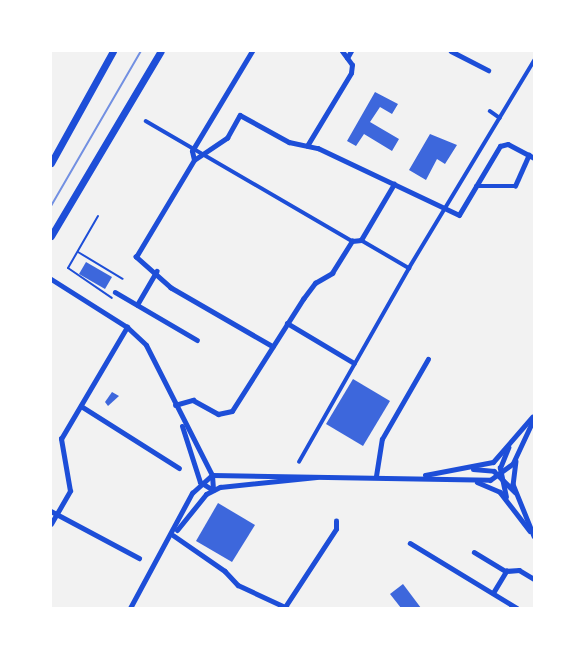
<!DOCTYPE html>
<html>
<head>
<meta charset="utf-8">
<style>
  body { margin:0 }
  #map { position:relative; width:585px; height:659px; overflow:hidden; background:#f2f2f2; font-family:"PT Sans Narrow",sans-serif }
  div>[style] { position:absolute }
  .building>* { inset:0; background:#3d67dc }
  .service>* { height:2px; margin:-1px; padding:0 1px; transform-origin:1px; border-radius:1px; background:#1d4ed8 }
  .pedestrian>* { height:3.5px; margin:-1.75px; padding:0 1.75px; transform-origin:1.75px; border-radius:1.75px; background:#1d4ed8 }
  .minor>* { height:4.5px; margin:-2.25px; padding:0 2.25px; transform-origin:2.25px; border-radius:2.25px; background:#1d4ed8 }
  .tertiary>* { height:5px; margin:-2.5px; padding:0 2.5px; transform-origin:2.5px; border-radius:2.5px; background:#1d4ed8 }
  .primary>* { height:7px; margin:-3.5px; padding:0 3.5px; transform-origin:3.5px; border-radius:3.5px; background:#1d4ed8 }
  .tram>* { height:2px; margin:-1px; padding:0 1px; transform-origin:1px; border-radius:1px; background:#7290e2 }
  span { translate:-50% -50%; white-space:nowrap; text-align:center; line-height:1.15; -webkit-text-stroke:7px #fff; paint-order:stroke }
  .frame { position:absolute; inset:0; border:52px solid #fff; pointer-events:none }
</style>
</head>
<body>
<div id="map">
  <div class="building">
    <i style="clip-path:polygon(375px 92px,398px 104px,392px 114px,380px 107px,370px 122px,399px 139px,392px 151px,364px 134px,356px 146px,347px 141px)"></i>
    <i style="clip-path:polygon(430px 134px,457px 145px,445px 164px,437px 159px,426px 180px,409px 170px)"></i>
    <i style="clip-path:polygon(86px 262px,112px 277px,105px 289px,79px 274px)"></i>
    <i style="clip-path:polygon(353px 379px,390px 401px,363px 446px,326px 424px)"></i>
    <i style="clip-path:polygon(112px 392px,119px 396px,108px 406px,105px 402px)"></i>
    <i style="clip-path:polygon(218px 503px,255px 525px,232px 562px,196px 541px)"></i>
    <i style="clip-path:polygon(403px 584px,421px 608px,401px 608px,390px 594px)"></i>
  </div>
  <div class="service">
    <i style="left:98px;top:216px;width:60px;rotate:120deg"></i>
    <i style="left:68px;top:268px;width:53px;rotate:34.3deg"></i>
    <i style="left:78px;top:252px;width:52px;rotate:31deg"></i>
  </div>
  <div class="pedestrian">
    <i style="left:490px;top:111px;width:12px;rotate:35deg"></i>
    <i style="left:146px;top:121px;width:238px;rotate:30.2deg"></i>
    <i style="left:361px;top:240px;width:56px;rotate:30.3deg"></i>
    <i style="left:299px;top:462px;width:223px;rotate:-60.4deg"></i>
    <i style="left:409px;top:268px;width:242px;rotate:-58.9deg"></i>
  </div>
  <div class="minor">
    <i style="left:451px;top:51px;width:42px;rotate:27.2deg"></i>
    <i style="left:347px;top:58px;width:8px;rotate:-60deg"></i>
    <i style="left:307px;top:146px;width:85px;rotate:-58.9deg"></i>
    <i style="left:351px;top:73px;width:8px;rotate:-83deg"></i>
    <i style="left:352px;top:65px;width:17px;rotate:-126deg"></i>
    <i style="left:194px;top:160px;width:9px;rotate:-103deg"></i>
    <i style="left:192px;top:151px;width:117px;rotate:-59deg"></i>
    <i style="left:476px;top:186px;width:39px"></i>
    <i style="left:515px;top:186px;width:34px;rotate:-66deg"></i>
    <i style="left:115px;top:292px;width:95px;rotate:30.3deg"></i>
    <i style="left:137px;top:305px;width:39px;rotate:-60deg"></i>
    <i style="left:287px;top:323px;width:78px;rotate:30.8deg"></i>
    <i style="left:273px;top:347px;width:118px;rotate:-150deg"></i>
    <i style="left:171px;top:288px;width:47px;rotate:-138.5deg"></i>
    <i style="left:136px;top:257px;width:113px;rotate:-59.1deg"></i>
    <i style="left:194px;top:160px;width:40px;rotate:-34deg"></i>
    <i style="left:227px;top:138px;width:26px;rotate:-61deg"></i>
    <i style="left:240px;top:115px;width:56px;rotate:28.9deg"></i>
    <i style="left:289px;top:142px;width:30px;rotate:12deg"></i>
    <i style="left:318px;top:148px;width:156px;rotate:25.4deg"></i>
    <i style="left:459px;top:215px;width:80px;rotate:-59.3deg"></i>
    <i style="left:500px;top:146px;width:8px;rotate:-14deg"></i>
    <i style="left:508px;top:144px;width:30px;rotate:28deg"></i>
    <i style="left:175px;top:405px;width:19px;rotate:-16deg"></i>
    <i style="left:193px;top:400px;width:29px;rotate:29deg"></i>
    <i style="left:218px;top:414px;width:14px;rotate:-12deg"></i>
    <i style="left:232px;top:411px;width:133px;rotate:-57.6deg"></i>
    <i style="left:303px;top:299px;width:20px;rotate:-53deg"></i>
    <i style="left:315px;top:283px;width:20px;rotate:-30deg"></i>
    <i style="left:332px;top:273px;width:38px;rotate:-58deg"></i>
    <i style="left:352px;top:241px;width:9px;rotate:-6deg"></i>
    <i style="left:361px;top:240px;width:65px;rotate:-59.5deg"></i>
    <i style="left:81px;top:406px;width:116px;rotate:32.3deg"></i>
    <i style="left:516px;top:461px;width:23px;rotate:97deg"></i>
    <i style="left:513px;top:484px;width:56px;rotate:68deg"></i>
    <i style="left:473px;top:469px;width:21px;rotate:5deg"></i>
    <i style="left:494px;top:471px;width:30px;rotate:45deg"></i>
    <i style="left:376px;top:476px;width:37px;rotate:-81deg"></i>
    <i style="left:382px;top:439px;width:92px;rotate:-60.1deg"></i>
    <i style="left:477px;top:482px;width:25px;rotate:23deg"></i>
    <i style="left:500px;top:492px;width:49px;rotate:52.4deg"></i>
    <i style="left:506px;top:497px;width:30px;rotate:-102deg"></i>
    <i style="left:500px;top:468px;width:22px;rotate:-68deg"></i>
    <i style="left:51px;top:511px;width:100px;rotate:28.1deg"></i>
    <i style="left:51px;top:524px;width:38px;rotate:-60deg"></i>
    <i style="left:70px;top:491px;width:53px;rotate:-99.8deg"></i>
    <i style="left:61px;top:439px;width:130px;rotate:-59.5deg"></i>
    <i style="left:173px;top:535px;width:63px;rotate:34.7deg"></i>
    <i style="left:225px;top:571px;width:19px;rotate:47deg"></i>
    <i style="left:238px;top:585px;width:54px;rotate:25.1deg"></i>
    <i style="left:410px;top:543px;width:125px;rotate:31.3deg"></i>
    <i style="left:474px;top:552px;width:37px;rotate:31deg"></i>
    <i style="left:506px;top:571px;width:13px;rotate:-4deg"></i>
    <i style="left:519px;top:570px;width:17px;rotate:31deg"></i>
    <i style="left:493px;top:593px;width:26px;rotate:-59deg"></i>
    <i style="left:285px;top:607px;width:93px;rotate:-56.8deg"></i>
    <i style="left:336px;top:529px;width:8px;rotate:-90deg"></i>
  </div>
  <div class="tertiary">
    <i style="left:51px;top:279px;width:90px;rotate:32.3deg"></i>
    <i style="left:127px;top:327px;width:26px;rotate:43deg"></i>
    <i style="left:146px;top:345px;width:146px;rotate:63.1deg"></i>
    <i style="left:212px;top:475px;width:15px;rotate:86deg"></i>
    <i style="left:182px;top:426px;width:59px;rotate:72.2deg"></i>
    <i style="left:200px;top:482px;width:15px;rotate:32deg"></i>
    <i style="left:425px;top:475px;width:69px;rotate:-10.8deg"></i>
    <i style="left:493px;top:462px;width:60px;rotate:-49.1deg"></i>
    <i style="left:177px;top:530px;width:46px;rotate:-51.1deg"></i>
    <i style="left:206px;top:494px;width:16px;rotate:-27deg"></i>
    <i style="left:220px;top:487px;width:97px;rotate:-5.9deg"></i>
    <i style="left:130px;top:608px;width:131px;rotate:-61.7deg"></i>
    <i style="left:192px;top:493px;width:27px;rotate:-42deg"></i>
    <i style="left:212px;top:475px;width:278px;rotate:1deg"></i>
    <i style="left:490px;top:480px;width:29px;rotate:-36deg"></i>
    <i style="left:513px;top:463px;width:50px;rotate:-65deg"></i>
  </div>
  <div class="primary">
    <i style="left:51px;top:163px;width:128px;rotate:-61deg"></i>
    <i style="left:51px;top:236px;width:215px;rotate:-59.3deg"></i>
  </div>
  <div class="tram">
    <i style="left:51px;top:206px;width:179px;rotate:-59.9deg"></i>
  </div>
  <div class="frame"></div>
</div>
</body>
</html>
